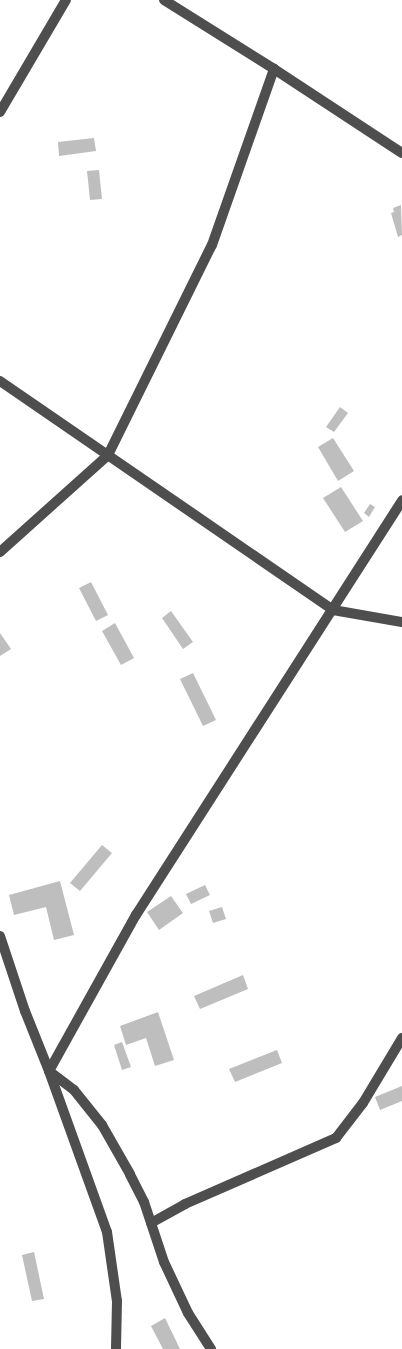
<!DOCTYPE html>
<html>
<head>
<meta charset="utf-8">
<style>
  body { margin:0 }
  #map { position:relative; width:402px; height:1349px; overflow:hidden; background:#fff; font-family:"Fira Sans",sans-serif }
  div>[style] { position:absolute }
  .building>* { inset:0; background:#bebebe }
  .street>* { height:10px; margin:-5px; padding:0 5px; transform-origin:5px; border-radius:5px; background:#4e4e4e }
  span { translate:-50% -50%; white-space:nowrap; text-align:center; line-height:1.15; -webkit-text-stroke:4px #fff; paint-order:stroke }
</style>
</head>
<body>
<div id="map">
  <div class="building">
    <i style="clip-path:polygon(94px 138px,96px 151px,59px 156px,58px 142px)"></i>
    <i style="clip-path:polygon(99px 170px,102px 199px,90px 200px,87px 171px)"></i>
    <i style="clip-path:polygon(401px 205px,402px 235px,398px 237px,391px 213px,394px 212px,393px 208px)"></i>
    <i style="clip-path:polygon(340px 407px,348px 413px,334px 432px,326px 427px)"></i>
    <i style="clip-path:polygon(333px 438px,354px 471px,338px 481px,318px 447px)"></i>
    <i style="clip-path:polygon(341px 487px,363px 521px,345px 532px,323px 498px)"></i>
    <i style="clip-path:polygon(370px 504px,375px 507px,369px 517px,364px 513px)"></i>
    <i style="clip-path:polygon(91px 582px,108px 615px,96px 621px,79px 588px)"></i>
    <i style="clip-path:polygon(171px 611px,193px 642px,183px 649px,162px 618px)"></i>
    <i style="clip-path:polygon(115px 623px,134px 658px,121px 665px,102px 631px)"></i>
    <i style="clip-path:polygon(0 633px,11px 649px,0 656px)"></i>
    <i style="clip-path:polygon(193px 673px,216px 720px,203px 726px,180px 679px)"></i>
    <i style="clip-path:polygon(102px 845px,112px 853px,80px 891px,70px 883px)"></i>
    <i style="clip-path:polygon(60px 881px,74px 935px,54px 940px,46px 907px,14px 915px,9px 895px)"></i>
    <i style="clip-path:polygon(205px 885px,210px 895px,191px 904px,186px 894px)"></i>
    <i style="clip-path:polygon(171px 896px,183px 913px,159px 930px,147px 912px)"></i>
    <i style="clip-path:polygon(222px 907px,226px 919px,213px 923px,209px 911px)"></i>
    <i style="clip-path:polygon(243px 975px,248px 989px,200px 1009px,194px 996px)"></i>
    <i style="clip-path:polygon(158px 1012px,174px 1060px,155px 1066px,146px 1038px,126px 1045px,120px 1026px)"></i>
    <i style="clip-path:polygon(122px 1042px,131px 1067px,122px 1070px,114px 1045px)"></i>
    <i style="clip-path:polygon(277px 1050px,282px 1063px,235px 1082px,229px 1069px)"></i>
    <i style="clip-path:polygon(402px 1086px,402px 1101px,380px 1110px,375px 1097px)"></i>
    <i style="clip-path:polygon(34px 1252px,44px 1299px,32px 1301px,22px 1255px)"></i>
    <i style="clip-path:polygon(165px 1318px,180px 1349px,163px 1349px,151px 1326px)"></i>
  </div>
  <div class="street">
    <i style="left:164px;top:0;width:130px;rotate:32.1deg"></i>
    <i style="left:274px;top:69px;width:153px;rotate:33.3deg"></i>
    <i style="left:0;top:112px;width:130px;rotate:-59.5deg"></i>
    <i style="left:0;top:381px;width:404px;rotate:34.5deg"></i>
    <i style="left:333px;top:610px;width:70px;rotate:9.9deg"></i>
    <i style="left:0;top:552px;width:145px;rotate:-41.9deg"></i>
    <i style="left:108px;top:455px;width:234px;rotate:-63.7deg"></i>
    <i style="left:212px;top:245px;width:187px;rotate:-70.6deg"></i>
    <i style="left:0;top:936px;width:79px;rotate:71.6deg"></i>
    <i style="left:25px;top:1011px;width:65px;rotate:68.2deg"></i>
    <i style="left:49px;top:1071px;width:171px;rotate:70.2deg"></i>
    <i style="left:107px;top:1232px;width:70px;rotate:81.8deg"></i>
    <i style="left:117px;top:1301px;width:48px;rotate:91.2deg"></i>
    <i style="left:151px;top:1223px;width:39px;rotate:-29deg"></i>
    <i style="left:185px;top:1204px;width:165px;rotate:-23.6deg"></i>
    <i style="left:336px;top:1138px;width:44px;rotate:-52.4deg"></i>
    <i style="left:363px;top:1103px;width:76px;rotate:-59deg"></i>
    <i style="left:211px;top:1349px;width:43px;rotate:-122.6deg"></i>
    <i style="left:188px;top:1313px;width:56px;rotate:-115.2deg"></i>
    <i style="left:164px;top:1262px;width:63px;rotate:-108.4deg"></i>
    <i style="left:144px;top:1202px;width:31px;rotate:-117deg"></i>
    <i style="left:130px;top:1174px;width:56px;rotate:-119.7deg"></i>
    <i style="left:102px;top:1125px;width:45px;rotate:-128.7deg"></i>
    <i style="left:74px;top:1090px;width:31px;rotate:-143deg"></i>
    <i style="left:49px;top:1071px;width:179px;rotate:-60.9deg"></i>
    <i style="left:136px;top:915px;width:493px;rotate:-57.3deg"></i>
  </div>
</div>
</body>
</html>
